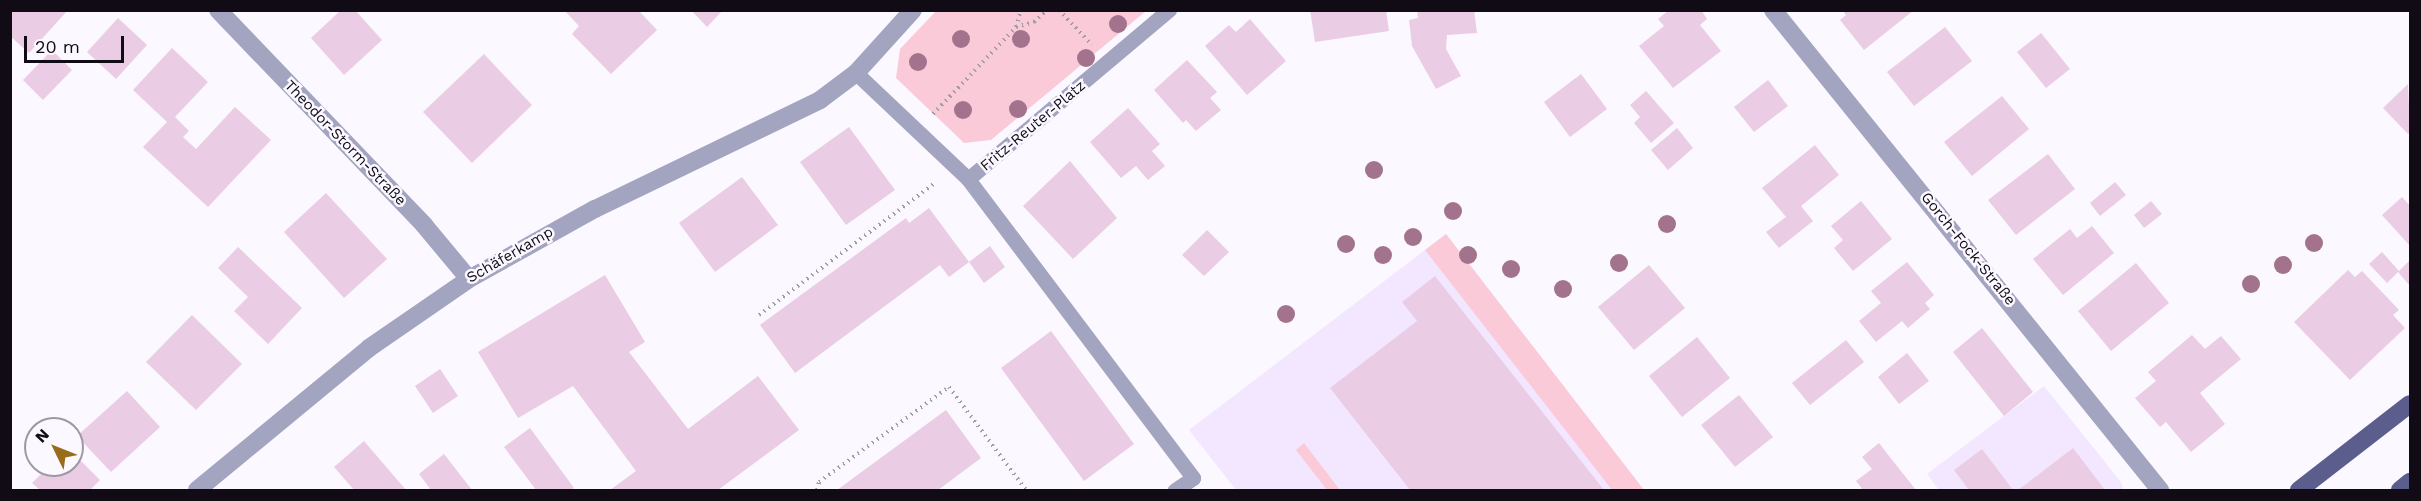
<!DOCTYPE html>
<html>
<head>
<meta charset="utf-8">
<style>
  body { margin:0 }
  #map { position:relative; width:2421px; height:501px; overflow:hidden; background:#fbf8ff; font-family:"Work Sans",sans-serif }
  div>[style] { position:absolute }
  .built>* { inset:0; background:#f3e7ff }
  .green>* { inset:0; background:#fbcad8 }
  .building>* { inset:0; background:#eacce4 }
  .path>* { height:4px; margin-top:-2px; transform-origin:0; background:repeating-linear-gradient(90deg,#a09ca4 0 1.5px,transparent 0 6px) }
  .lane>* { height:15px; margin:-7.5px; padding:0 7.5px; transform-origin:7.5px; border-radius:7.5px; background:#a2a4c0 }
  .street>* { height:18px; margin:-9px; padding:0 9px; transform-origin:9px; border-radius:9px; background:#a2a4c0 }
  .primary>* { height:18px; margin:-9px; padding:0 9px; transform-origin:9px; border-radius:9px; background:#5b5d8d }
  .trees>* { width:18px; height:18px; margin:-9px; border-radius:50%; background:#a3738d }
  span { translate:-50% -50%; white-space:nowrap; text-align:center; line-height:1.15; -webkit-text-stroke:5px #fbf8ff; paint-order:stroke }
  .street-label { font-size:15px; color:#100b15 }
  .frame { position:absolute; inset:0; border:12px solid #100b15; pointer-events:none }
  .north { position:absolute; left:24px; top:417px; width:60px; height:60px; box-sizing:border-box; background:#fbf8ff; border:2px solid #9d99a1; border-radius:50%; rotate:313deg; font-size:16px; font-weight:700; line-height:24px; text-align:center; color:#100b15 }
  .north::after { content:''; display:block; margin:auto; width:21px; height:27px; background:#996c1b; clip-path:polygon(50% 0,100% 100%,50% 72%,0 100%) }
  .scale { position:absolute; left:24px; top:36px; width:100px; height:27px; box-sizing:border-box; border:3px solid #100b15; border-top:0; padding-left:8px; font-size:18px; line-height:21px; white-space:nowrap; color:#100b15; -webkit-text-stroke:4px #fbf8ff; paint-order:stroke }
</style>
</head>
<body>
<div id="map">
  <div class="built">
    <i style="clip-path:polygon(1446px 234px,1644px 490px,1236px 490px,1189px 430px)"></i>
    <i style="clip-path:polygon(2044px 386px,2121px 482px,2123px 490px,1939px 490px,1927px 474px)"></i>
  </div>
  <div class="green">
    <i style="clip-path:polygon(937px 10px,1146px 10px,1146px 11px,991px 140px,964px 143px,896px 78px,900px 49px)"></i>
    <i style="clip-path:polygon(1446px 234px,1644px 490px,1612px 490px,1425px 250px)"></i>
    <i style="clip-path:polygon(1304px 443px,1340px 490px,1327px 490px,1296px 450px)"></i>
  </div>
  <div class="building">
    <i style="clip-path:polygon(10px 10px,68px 10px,29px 53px,10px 36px)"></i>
    <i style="clip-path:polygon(341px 10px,355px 10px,382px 40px,344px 75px,311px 38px)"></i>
    <i style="clip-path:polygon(564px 10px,638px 10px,657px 30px,611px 74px,572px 34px,579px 26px)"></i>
    <i style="clip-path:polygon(691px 10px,723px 10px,707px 27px)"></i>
    <i style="clip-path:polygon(1310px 10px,1386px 10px,1389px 31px,1315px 42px)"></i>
    <i style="clip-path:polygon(1417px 10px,1474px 10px,1477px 33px,1447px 35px,1446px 49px,1461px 76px,1436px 89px,1412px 46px,1409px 20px,1418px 18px)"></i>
    <i style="clip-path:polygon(1669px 10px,1701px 10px,1707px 19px,1700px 25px,1721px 51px,1673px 88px,1639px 46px,1664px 26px,1658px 19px)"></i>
    <i style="clip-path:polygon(1842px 10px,1914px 10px,1864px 50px,1840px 20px,1846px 15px)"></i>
    <i style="clip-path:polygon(118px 18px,147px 45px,116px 79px,87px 52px)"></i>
    <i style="clip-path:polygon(1250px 19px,1286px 61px,1247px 95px,1205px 46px,1229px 25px,1236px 32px)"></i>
    <i style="clip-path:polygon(1945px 27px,1972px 61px,1914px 106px,1887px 72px)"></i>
    <i style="clip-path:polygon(2041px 33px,2070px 69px,2046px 88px,2017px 52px)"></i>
    <i style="clip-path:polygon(172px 48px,208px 82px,175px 117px,189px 131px,183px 137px,196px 149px,235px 107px,271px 140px,208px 207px,143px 147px,167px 122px,133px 90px)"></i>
    <i style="clip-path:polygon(52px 50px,72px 70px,43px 100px,23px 80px)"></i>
    <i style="clip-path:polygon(484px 54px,532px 105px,472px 163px,423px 112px)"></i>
    <i style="clip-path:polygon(1187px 60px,1217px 92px,1210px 98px,1221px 110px,1196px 131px,1186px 120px,1183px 123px,1154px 90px)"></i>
    <i style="clip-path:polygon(1581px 74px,1607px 109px,1570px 137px,1544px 102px)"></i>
    <i style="clip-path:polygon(1768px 80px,1788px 106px,1754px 132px,1734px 107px)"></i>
    <i style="clip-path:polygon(2408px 84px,2410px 132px,2408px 134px,2383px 108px)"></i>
    <i style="clip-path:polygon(1646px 91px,1674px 123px,1651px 143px,1634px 123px,1640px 117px,1630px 105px)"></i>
    <i style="clip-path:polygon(2002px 96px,2029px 129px,1972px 176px,1944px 142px)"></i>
    <i style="clip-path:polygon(1128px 108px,1160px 144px,1152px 151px,1165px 166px,1148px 180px,1136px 166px,1121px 178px,1090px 142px)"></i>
    <i style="clip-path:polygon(849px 127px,895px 190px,846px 225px,800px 162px)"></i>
    <i style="clip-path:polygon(1677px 128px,1693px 148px,1668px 170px,1651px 150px)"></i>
    <i style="clip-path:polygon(1815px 145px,1839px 175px,1801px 206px,1813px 221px,1779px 248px,1766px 232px,1786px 217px,1762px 188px)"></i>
    <i style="clip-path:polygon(2048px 154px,2075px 189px,2016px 235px,1988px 200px)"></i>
    <i style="clip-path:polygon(1070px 161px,1117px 218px,1073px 259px,1023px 206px)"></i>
    <i style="clip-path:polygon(742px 177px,778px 225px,715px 272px,679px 223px)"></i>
    <i style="clip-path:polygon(2115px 182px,2126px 195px,2100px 216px,2090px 203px)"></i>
    <i style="clip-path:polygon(326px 193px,387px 259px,344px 298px,284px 232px)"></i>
    <i style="clip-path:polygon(2402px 197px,2410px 206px,2410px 246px,2382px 215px)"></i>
    <i style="clip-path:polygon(1861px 201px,1892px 239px,1853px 271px,1834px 248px,1843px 240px,1831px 226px)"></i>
    <i style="clip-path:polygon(2151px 201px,2162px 214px,2144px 228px,2134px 215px)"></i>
    <i style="clip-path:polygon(929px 208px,969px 262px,990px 246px,1005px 267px,984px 283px,969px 262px,949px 277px,940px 265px,795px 373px,760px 325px,906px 218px,909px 223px)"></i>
    <i style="clip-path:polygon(2092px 226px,2114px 253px,2063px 295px,2033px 259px,2070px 229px,2077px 238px)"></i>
    <i style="clip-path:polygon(1207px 230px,1229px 252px,1204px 276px,1182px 255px)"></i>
    <i style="clip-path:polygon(238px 247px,302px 308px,268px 344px,234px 311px,248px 297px,218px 268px)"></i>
    <i style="clip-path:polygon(2382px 252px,2399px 271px,2410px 260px,2410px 286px,2398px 272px,2387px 283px,2369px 264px)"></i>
    <i style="clip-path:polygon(1907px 262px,1934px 295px,1925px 303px,1930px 309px,1908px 328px,1902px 321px,1876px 342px,1859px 321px,1881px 303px,1871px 291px)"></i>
    <i style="clip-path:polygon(2136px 263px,2169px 303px,2111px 351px,2078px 311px)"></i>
    <i style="clip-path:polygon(1649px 265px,1685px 308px,1634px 350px,1598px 307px)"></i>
    <i style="clip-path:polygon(2348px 270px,2355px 277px,2362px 271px,2399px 310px,2393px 315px,2405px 328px,2350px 380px,2294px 322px)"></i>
    <i style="clip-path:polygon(605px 275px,645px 342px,629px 352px,688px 429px,758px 376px,799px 430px,718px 490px,610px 490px,636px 471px,573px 386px,518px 418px,478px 352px)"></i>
    <i style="clip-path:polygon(1435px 276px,1604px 490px,1410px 490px,1330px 388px,1417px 321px,1402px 302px)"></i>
    <i style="clip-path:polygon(192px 315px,242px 364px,196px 410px,146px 362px)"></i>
    <i style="clip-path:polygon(1982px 328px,2033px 392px,2004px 416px,1953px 352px)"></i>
    <i style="clip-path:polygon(1051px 331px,1134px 444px,1084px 481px,1001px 368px)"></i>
    <i style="clip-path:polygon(2192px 335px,2205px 349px,2221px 336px,2241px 359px,2200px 393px,2225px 424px,2191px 452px,2166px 422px,2160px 427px,2135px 398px,2156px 381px,2148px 372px)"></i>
    <i style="clip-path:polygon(1697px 337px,1730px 378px,1682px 417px,1649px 376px)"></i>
    <i style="clip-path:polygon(1846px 340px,1864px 362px,1810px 405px,1792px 383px)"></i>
    <i style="clip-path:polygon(1907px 353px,1929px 381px,1899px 404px,1878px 377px)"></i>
    <i style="clip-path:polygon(440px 369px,458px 396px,433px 413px,415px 386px)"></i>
    <i style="clip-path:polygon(127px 391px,160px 427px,111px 472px,77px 436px)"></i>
    <i style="clip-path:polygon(1739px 395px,1773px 437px,1735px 467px,1701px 425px)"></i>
    <i style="clip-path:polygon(946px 410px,981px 458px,938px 490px,837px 490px)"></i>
    <i style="clip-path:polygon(530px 428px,574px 488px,571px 490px,536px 490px,504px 447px)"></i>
    <i style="clip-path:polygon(364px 441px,406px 490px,354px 490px,334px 467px)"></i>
    <i style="clip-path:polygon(1879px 443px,1889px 456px,1916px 490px,1863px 490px,1856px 481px,1872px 469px,1862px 457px)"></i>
    <i style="clip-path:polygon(2073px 448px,2105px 490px,2017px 490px,2025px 485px)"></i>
    <i style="clip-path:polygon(1982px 449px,2013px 490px,1969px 490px,1954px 470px)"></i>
    <i style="clip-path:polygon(72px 452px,100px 480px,90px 490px,40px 490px,32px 483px,50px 465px,72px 465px)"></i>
    <i style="clip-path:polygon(444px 454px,472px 490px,431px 490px,419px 474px)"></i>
  </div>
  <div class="path">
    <i style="left:1059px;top:10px;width:48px;rotate:46.7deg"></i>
    <i style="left:1016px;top:27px;width:19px;rotate:-16deg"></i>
    <i style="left:1034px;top:22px;width:18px;rotate:-43deg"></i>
    <i style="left:933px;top:114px;width:120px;rotate:-46.3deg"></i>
    <i style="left:1016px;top:27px;width:18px;rotate:-74deg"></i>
    <i style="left:759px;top:315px;width:221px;rotate:-36.9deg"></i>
    <i style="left:817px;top:490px;width:8px;rotate:-76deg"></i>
    <i style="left:819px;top:482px;width:161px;rotate:-36.2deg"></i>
    <i style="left:949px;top:387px;width:129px;rotate:53.2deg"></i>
  </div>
  <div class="lane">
    <i style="left:856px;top:73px;width:154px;rotate:43.4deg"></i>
    <i style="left:968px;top:179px;width:374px;rotate:53deg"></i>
    <i style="left:1193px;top:478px;width:22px;rotate:146deg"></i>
    <i style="left:968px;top:179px;width:263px;rotate:-40.1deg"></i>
  </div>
  <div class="street">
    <i style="left:218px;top:10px;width:298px;rotate:46.2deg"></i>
    <i style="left:424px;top:225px;width:70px;rotate:50.2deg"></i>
    <i style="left:1773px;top:10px;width:617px;rotate:51.12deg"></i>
    <i style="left:197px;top:490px;width:223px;rotate:-39.5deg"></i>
    <i style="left:369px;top:348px;width:121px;rotate:-34.6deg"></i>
    <i style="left:469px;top:279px;width:144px;rotate:-29.1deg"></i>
    <i style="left:595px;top:209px;width:250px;rotate:-25.8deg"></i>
    <i style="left:820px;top:100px;width:45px;rotate:-36.9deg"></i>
    <i style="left:856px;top:73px;width:85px;rotate:-47.9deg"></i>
  </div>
  <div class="primary">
    <i style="left:2299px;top:490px;width:140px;rotate:-37.8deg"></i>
    <i style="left:2400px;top:490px;width:13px;rotate:-39deg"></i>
  </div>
  <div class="trees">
    <i style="left:1118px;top:24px"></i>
    <i style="left:961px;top:39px"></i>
    <i style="left:1021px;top:39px"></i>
    <i style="left:1086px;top:58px"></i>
    <i style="left:918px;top:62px"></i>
    <i style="left:1018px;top:109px"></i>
    <i style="left:963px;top:110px"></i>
    <i style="left:1374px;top:170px"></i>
    <i style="left:1453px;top:211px"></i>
    <i style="left:1667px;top:224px"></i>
    <i style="left:1413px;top:237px"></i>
    <i style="left:2314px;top:243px"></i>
    <i style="left:1346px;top:244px"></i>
    <i style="left:1383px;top:255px"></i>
    <i style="left:1468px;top:255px"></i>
    <i style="left:1619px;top:263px"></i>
    <i style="left:2283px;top:265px"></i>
    <i style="left:1511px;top:269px"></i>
    <i style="left:2251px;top:284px"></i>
    <i style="left:1563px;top:289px"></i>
    <i style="left:1286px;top:314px"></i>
  </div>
  <div class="street-label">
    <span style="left:1033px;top:126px;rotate:-40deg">Fritz-Reuter-Platz</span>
    <span style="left:345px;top:143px;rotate:46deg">Theodor-Storm-Straße</span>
    <span style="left:1968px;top:249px;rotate:51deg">Gorch-Fock-Straße</span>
    <span style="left:510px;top:255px;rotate:-30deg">Schäferkamp</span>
  </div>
  <div class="frame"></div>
  <div class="north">N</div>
  <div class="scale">20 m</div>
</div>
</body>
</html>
